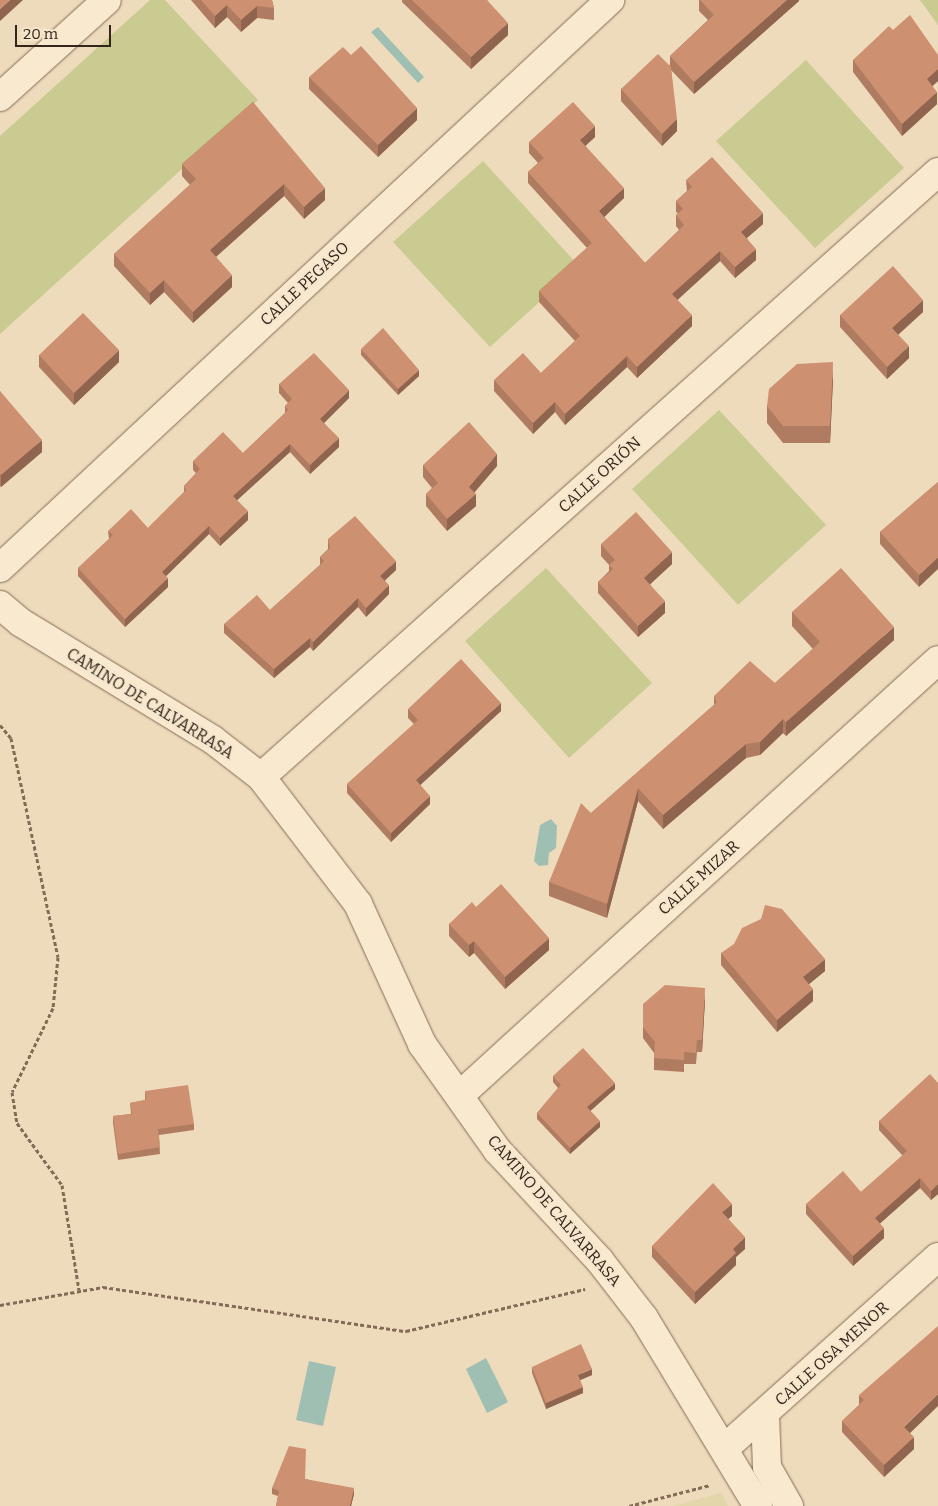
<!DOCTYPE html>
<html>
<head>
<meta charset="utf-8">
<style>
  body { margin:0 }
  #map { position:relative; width:938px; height:1506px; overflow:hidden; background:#eedbbc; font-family:Bitter,serif }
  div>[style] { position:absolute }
  .farmland>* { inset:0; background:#e3d6aa }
  .green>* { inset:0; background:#c9cb91 }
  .water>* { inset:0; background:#a0bfb3 }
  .path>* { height:3px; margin-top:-1.5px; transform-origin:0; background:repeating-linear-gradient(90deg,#856b56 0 4px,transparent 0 6.5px) }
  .roads { filter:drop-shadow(0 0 1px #856b56) drop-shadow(0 0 1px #856b56) }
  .minor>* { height:28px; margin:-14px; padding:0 14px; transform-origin:14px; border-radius:14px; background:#f9e9cf }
  .wall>* { inset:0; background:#b07c61 }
  .shaded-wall>* { inset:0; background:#90654f }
  .building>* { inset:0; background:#cd9071 }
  span { translate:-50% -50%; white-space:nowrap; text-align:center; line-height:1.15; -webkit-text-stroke:4px #f5e6cc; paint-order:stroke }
  .street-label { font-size:16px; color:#34251b }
  .scale { position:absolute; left:15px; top:25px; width:96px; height:22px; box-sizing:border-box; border:2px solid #34251b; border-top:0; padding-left:6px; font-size:15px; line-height:18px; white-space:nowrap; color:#34251b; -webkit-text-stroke:4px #f5e6cc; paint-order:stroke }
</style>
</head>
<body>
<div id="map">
  <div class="farmland">
    <i style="clip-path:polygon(721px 1493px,728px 1506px,672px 1506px)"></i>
  </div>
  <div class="green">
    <i style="clip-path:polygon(150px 0,165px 0,258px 100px,0 334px,0 136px)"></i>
    <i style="clip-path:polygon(920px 0,938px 0,938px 25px)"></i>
    <i style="clip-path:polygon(806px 60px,904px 168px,815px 248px,716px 141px)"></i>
    <i style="clip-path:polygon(483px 161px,579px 266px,490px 347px,393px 242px)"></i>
    <i style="clip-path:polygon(719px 410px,826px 525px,738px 605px,632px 489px)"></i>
    <i style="clip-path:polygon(546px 568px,652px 683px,569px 758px,465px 641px)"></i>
  </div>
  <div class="water">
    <i style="clip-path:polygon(378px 27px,424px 77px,418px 83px,371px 32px)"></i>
    <i style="clip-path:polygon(551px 819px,557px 826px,556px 848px,549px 853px,548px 865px,539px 866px,534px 861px,540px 825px)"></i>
    <i style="clip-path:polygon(486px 1358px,508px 1402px,487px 1413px,466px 1369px)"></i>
    <i style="clip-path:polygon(309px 1361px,336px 1367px,323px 1426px,296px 1420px)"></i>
  </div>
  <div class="path">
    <i style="left:0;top:725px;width:17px;rotate:50deg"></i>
    <i style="left:11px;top:738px;width:224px;rotate:77.9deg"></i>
    <i style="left:58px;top:957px;width:51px;rotate:95.6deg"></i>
    <i style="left:53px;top:1008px;width:93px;rotate:116deg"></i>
    <i style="left:12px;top:1092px;width:31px;rotate:81deg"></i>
    <i style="left:17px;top:1123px;width:77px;rotate:54deg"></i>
    <i style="left:62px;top:1185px;width:106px;rotate:80.8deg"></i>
    <i style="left:0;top:1305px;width:105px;rotate:-9.9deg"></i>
    <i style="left:103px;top:1287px;width:306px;rotate:8.3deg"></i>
    <i style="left:406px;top:1331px;width:184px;rotate:-13.2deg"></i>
    <i style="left:629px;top:1506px;width:84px;rotate:-14.5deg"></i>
  </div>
  <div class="roads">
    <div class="minor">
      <i style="left:0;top:97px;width:144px;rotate:-42.2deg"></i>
      <i style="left:0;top:568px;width:834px;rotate:-42.96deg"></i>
      <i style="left:0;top:605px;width:26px;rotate:40deg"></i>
      <i style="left:20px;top:622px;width:226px;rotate:31.4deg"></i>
      <i style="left:213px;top:740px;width:61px;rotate:37.6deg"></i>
      <i style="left:261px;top:777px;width:160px;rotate:52.6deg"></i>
      <i style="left:358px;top:904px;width:154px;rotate:65.4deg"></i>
      <i style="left:422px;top:1044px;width:130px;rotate:54.7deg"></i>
      <i style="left:497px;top:1150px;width:151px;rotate:47.1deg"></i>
      <i style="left:600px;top:1261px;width:72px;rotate:52.3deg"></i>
      <i style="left:644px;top:1318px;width:220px;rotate:58.8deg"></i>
      <i style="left:261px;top:777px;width:908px;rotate:-41.79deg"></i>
      <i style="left:460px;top:1095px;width:646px;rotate:-42.3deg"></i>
      <i style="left:765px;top:1415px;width:52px;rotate:87.8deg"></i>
      <i style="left:767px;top:1467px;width:45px;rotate:60.6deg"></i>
      <i style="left:725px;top:1448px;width:286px;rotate:-41.9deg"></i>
    </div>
  </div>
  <div class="wall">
    <i style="clip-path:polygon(191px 0,272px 0,274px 8px,274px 20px,257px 18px,241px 32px,227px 17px,215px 28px)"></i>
    <i style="clip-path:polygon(402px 0,487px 0,508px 35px,471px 69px,402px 2px)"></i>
    <i style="clip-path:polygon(699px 0,799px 0,799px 1px,694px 94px,671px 70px,677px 131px,662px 146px,621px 101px,621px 89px,670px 65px,670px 56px,708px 20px,699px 11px)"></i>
    <i style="clip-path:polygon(893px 30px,938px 55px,938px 81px,932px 86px,937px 104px,902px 136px,853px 72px,853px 60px)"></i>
    <i style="clip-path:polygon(309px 77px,417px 120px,378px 157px,309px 89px)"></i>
    <i style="clip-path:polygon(253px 102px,325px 200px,304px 219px,284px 196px,216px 257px,232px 287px,193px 323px,164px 292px,150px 305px,114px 266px,114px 254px,190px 185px,182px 176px,182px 164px)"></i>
    <i style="clip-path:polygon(595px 137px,585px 146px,624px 198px,604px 217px,645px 263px,679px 230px,676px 226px,676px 215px,678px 213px,676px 212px,676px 201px,687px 191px,686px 180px,763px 224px,747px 238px,756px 260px,735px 278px,720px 261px,677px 300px,692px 326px,637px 378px,627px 367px,565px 425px,555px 412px,533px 434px,494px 391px,494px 380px,541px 373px,575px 341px,539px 302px,539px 291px,587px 248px,528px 183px,528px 172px,538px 163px,529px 153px,529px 142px)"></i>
    <i style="clip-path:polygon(923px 312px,898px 335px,909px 358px,887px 379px,840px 327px,840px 315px)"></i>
    <i style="clip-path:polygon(361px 349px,419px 376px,398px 395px,361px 355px)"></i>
    <i style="clip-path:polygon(39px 355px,119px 362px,74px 405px,39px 367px)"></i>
    <i style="clip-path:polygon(833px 379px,830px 443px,783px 443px,767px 423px,767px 406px)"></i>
    <i style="clip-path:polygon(279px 384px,349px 398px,324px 423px,339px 447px,310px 474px,290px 452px,237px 500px,248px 520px,220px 546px,209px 534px,166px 576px,168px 587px,125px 627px,78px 576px,78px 568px,109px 539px,108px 531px,148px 528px,184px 492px,184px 486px,196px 473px,193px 470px,193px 461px,243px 453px,285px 413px,285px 406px,288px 403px,279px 393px)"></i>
    <i style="clip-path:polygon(0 391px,42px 452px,1px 487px,0 486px)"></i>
    <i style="clip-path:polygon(423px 465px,497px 466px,475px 492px,476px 506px,447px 531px,426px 506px,426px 494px,432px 488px,423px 477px)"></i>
    <i style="clip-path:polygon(938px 482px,919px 587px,880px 544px,880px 532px)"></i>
    <i style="clip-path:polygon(328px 539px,396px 570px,385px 580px,389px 594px,366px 617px,358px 607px,313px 651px,310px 647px,274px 678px,224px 633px,224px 624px,270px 610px,320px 565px,320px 557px,328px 549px)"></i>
    <i style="clip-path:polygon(601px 544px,672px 564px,650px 584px,665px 613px,638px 637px,598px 593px,598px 582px,609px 571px,609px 565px,601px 556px)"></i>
    <i style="clip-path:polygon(792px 612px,894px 640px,786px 736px,783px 733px,760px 755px,746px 758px,663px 829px,638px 801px,607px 918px,549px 896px,549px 882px,591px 813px,714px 705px,714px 696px,775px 683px,813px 649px,792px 626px)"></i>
    <i style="clip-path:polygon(408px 709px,501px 711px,420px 785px,430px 804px,391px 842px,347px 793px,347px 784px,414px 724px,408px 718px)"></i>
    <i style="clip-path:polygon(476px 907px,549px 950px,505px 989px,474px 953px,469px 957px,449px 936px,449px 924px)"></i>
    <i style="clip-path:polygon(721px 953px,825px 971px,809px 984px,813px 1001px,777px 1032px,721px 965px)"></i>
    <i style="clip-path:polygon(705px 1000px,702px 1052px,697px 1052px,696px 1064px,684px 1064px,684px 1072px,654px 1070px,654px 1053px,643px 1038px,643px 1004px)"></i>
    <i style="clip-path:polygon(553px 1076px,615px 1089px,590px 1111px,600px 1127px,570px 1154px,537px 1119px,537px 1113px,558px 1088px,553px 1082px)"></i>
    <i style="clip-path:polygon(938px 1083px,938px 1194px,931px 1200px,920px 1188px,880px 1223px,884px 1238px,853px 1266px,806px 1214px,806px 1204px,861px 1192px,903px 1156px,879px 1130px,879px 1121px)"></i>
    <i style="clip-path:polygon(145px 1091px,194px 1124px,194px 1130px,159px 1135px,160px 1154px,118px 1160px,113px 1123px,113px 1116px,131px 1114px,130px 1103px,145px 1100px)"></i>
    <i style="clip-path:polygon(732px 1216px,728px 1219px,745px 1249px,736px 1257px,736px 1265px,695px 1304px,652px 1257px,652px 1246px)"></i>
    <i style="clip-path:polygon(532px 1367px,592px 1375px,580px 1380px,583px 1393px,546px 1409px,532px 1373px)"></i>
    <i style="clip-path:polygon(859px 1395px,910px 1433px,914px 1449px,884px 1477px,842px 1432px,842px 1421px,859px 1405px)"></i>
    <i style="clip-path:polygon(306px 1479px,354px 1494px,351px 1506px,276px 1506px,278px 1496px,272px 1494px,272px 1488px)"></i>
  </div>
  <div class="shaded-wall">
    <i style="clip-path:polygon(10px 0,23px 0,0 21px,0 9px)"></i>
    <i style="clip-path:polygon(787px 0,799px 0,799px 1px,694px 94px,694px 82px)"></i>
    <i style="clip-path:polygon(227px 5px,227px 17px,215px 28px,215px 16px)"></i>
    <i style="clip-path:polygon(257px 6px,257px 18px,241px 32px,241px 20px)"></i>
    <i style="clip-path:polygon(508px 23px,508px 35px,471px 69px,471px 57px)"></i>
    <i style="clip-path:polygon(938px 69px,938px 81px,927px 91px,927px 79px)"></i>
    <i style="clip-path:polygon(937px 92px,937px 104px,902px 136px,902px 124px)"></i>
    <i style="clip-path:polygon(417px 108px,417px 120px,378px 157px,378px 145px)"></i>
    <i style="clip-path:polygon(677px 119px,677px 131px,662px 146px,662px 134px)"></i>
    <i style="clip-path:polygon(595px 126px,595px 137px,580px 151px,580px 140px)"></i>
    <i style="clip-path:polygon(284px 184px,284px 196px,210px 262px,210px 250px)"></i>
    <i style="clip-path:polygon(325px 188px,325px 200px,304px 219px,304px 207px)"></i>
    <i style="clip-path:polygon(624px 188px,624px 198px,599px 222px,599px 211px)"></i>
    <i style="clip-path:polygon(763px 213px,763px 224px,741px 243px,741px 232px)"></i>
    <i style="clip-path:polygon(756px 249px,756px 260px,735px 278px,735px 267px)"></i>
    <i style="clip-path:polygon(720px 251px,720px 261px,672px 305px,672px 294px)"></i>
    <i style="clip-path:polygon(232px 275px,232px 287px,193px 323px,193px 312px)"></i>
    <i style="clip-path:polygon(164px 280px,164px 292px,150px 305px,150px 293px)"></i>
    <i style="clip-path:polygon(923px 300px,923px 312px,892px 340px,892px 328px)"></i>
    <i style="clip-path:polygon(692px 315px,692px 326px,637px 378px,637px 367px)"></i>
    <i style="clip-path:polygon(909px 346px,909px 358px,887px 379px,887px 367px)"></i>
    <i style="clip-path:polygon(119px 350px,119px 362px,74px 405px,74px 393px)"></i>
    <i style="clip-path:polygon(627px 356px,627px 367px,565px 425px,565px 414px)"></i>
    <i style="clip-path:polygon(833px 362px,833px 379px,830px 443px,830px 426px)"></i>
    <i style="clip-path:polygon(419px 370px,419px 376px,398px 395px,398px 389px)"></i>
    <i style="clip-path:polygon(349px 390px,349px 398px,320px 427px,320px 419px)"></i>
    <i style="clip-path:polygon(555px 402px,555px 412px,533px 434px,533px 423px)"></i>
    <i style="clip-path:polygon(339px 438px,339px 447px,310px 474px,310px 465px)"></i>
    <i style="clip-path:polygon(42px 440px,42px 452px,1px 487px,1px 475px)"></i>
    <i style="clip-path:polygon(290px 444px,290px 452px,233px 504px,233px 496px)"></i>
    <i style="clip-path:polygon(497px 454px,497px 466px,469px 498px,469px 487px)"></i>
    <i style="clip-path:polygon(476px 494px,476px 506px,447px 531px,447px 519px)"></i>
    <i style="clip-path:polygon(248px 511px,248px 520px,220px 546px,220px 538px)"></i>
    <i style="clip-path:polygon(209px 526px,209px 534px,162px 580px,162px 572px)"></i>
    <i style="clip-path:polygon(672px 552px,672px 564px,644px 590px,644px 578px)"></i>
    <i style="clip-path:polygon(938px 557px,938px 569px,919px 587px,919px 575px)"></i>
    <i style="clip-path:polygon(396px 561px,396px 570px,380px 585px,380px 576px)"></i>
    <i style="clip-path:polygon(168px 578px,168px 587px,125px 627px,125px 619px)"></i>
    <i style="clip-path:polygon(389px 585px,389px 594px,366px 617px,366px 608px)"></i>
    <i style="clip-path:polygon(358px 598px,358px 607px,313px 651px,313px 642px)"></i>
    <i style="clip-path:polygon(665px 601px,665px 613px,638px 637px,638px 626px)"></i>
    <i style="clip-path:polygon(894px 627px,894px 640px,786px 736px,786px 722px)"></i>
    <i style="clip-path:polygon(310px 638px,310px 647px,274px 678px,274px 669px)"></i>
    <i style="clip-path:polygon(501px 703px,501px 711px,416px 789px,416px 780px)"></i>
    <i style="clip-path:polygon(783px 719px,783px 733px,760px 755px,760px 742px)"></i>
    <i style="clip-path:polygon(746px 744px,746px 758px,663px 829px,663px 815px)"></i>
    <i style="clip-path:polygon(638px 788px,638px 801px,607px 918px,607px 904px)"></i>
    <i style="clip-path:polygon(430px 796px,430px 804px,391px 842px,391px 833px)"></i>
    <i style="clip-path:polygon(549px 938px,549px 950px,505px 989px,505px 977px)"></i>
    <i style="clip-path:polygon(474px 941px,474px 953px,469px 957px,469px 945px)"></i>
    <i style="clip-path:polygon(825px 959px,825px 971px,803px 989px,803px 977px)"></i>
    <i style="clip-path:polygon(705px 988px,705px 1000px,702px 1052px,702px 1040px)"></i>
    <i style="clip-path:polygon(813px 989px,813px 1001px,777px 1032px,777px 1020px)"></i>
    <i style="clip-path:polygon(615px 1083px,615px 1089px,587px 1114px,587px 1107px)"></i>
    <i style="clip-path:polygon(600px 1121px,600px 1127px,570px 1154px,570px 1148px)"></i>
    <i style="clip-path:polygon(920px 1178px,920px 1188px,875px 1228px,875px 1218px)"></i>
    <i style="clip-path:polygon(938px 1184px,938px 1194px,931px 1200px,931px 1191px)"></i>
    <i style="clip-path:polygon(732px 1204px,732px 1216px,722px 1224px,722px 1212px)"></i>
    <i style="clip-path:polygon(884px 1228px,884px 1238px,853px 1266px,853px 1256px)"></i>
    <i style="clip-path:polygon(745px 1237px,745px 1249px,736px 1257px,736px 1265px,695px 1304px,695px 1292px,733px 1249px)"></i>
    <i style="clip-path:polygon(592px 1369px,592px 1375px,578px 1381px,578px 1375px)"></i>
    <i style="clip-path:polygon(583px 1387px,583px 1393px,546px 1409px,546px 1403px)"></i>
    <i style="clip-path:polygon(938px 1394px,938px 1406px,904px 1439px,904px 1427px)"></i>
    <i style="clip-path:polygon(914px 1437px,914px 1449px,884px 1477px,884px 1465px)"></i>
    <i style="clip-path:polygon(354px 1488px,354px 1494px,351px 1506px,350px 1506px)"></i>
  </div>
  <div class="building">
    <i style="clip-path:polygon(0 0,10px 0,0 9px)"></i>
    <i style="clip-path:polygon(201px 0,272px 0,274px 8px,257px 6px,241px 20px,227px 5px,215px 16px)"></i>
    <i style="clip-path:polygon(412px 0,487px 0,508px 23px,471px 57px)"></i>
    <i style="clip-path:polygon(700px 0,787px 0,694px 82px,670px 56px,714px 15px)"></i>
    <i style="clip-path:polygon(910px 15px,938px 55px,938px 69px,927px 79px,937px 92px,902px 124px,853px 60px,889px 26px,893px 30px)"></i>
    <i style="clip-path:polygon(361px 46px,417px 108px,378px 145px,309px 77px,343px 47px,351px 55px)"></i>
    <i style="clip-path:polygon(658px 54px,671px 67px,677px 119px,662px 134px,621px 89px)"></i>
    <i style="clip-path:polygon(253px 102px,325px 188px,304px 207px,284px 184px,210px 250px,232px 275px,193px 312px,164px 280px,150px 293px,114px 254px,196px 179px,182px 164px)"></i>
    <i style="clip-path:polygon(573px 102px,595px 126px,580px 140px,624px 188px,599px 211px,645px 263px,684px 225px,676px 215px,683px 209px,676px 201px,692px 187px,686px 180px,712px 157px,763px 213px,741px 232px,756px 249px,735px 267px,720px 251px,672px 294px,692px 315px,637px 367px,627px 356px,565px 414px,555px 402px,533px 423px,494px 380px,523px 353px,541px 373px,580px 336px,539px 291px,592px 243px,528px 172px,544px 158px,529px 142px)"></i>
    <i style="clip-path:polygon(893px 266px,923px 300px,892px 328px,909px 346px,887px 367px,840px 315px)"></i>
    <i style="clip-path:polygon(83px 313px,119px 350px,74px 393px,39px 355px)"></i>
    <i style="clip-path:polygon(383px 328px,419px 370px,398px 389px,361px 349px)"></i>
    <i style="clip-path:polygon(314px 353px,349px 390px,320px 419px,339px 438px,310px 465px,290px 444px,233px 496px,248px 511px,220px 538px,209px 526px,162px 572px,168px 578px,125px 619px,78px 568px,113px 535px,108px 531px,131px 509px,148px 528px,186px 490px,184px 486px,200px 469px,193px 461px,223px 432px,243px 453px,288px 410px,285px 406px,292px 399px,279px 384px)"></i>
    <i style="clip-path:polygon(833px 362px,830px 426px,783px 426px,767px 406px,769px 389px,797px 364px)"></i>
    <i style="clip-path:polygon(0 391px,42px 440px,1px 475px,0 474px)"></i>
    <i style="clip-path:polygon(469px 422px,497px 454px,469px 487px,476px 494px,447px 519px,426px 494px,438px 483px,423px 465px)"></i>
    <i style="clip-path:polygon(938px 482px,938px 557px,919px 575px,880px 532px)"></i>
    <i style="clip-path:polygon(636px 512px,672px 552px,644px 578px,665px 601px,638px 626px,598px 582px,613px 569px,609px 565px,615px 560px,601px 544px)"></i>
    <i style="clip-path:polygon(355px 516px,396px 561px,380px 576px,389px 585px,366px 608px,358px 598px,313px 642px,310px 638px,274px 669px,224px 624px,257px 595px,270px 610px,324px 561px,320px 557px,330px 548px,328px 539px)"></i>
    <i style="clip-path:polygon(841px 568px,894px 627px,786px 722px,783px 719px,760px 742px,746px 744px,663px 815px,638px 788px,607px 904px,549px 882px,581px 803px,591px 813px,717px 702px,714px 696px,750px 661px,775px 683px,820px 642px,792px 612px)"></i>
    <i style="clip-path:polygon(461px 659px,501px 703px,416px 780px,430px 796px,391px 833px,347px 784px,418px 720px,408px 709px)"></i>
    <i style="clip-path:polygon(501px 884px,549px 938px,505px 977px,474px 941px,469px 945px,449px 924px,472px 902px,476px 907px)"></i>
    <i style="clip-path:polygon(765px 905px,782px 909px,825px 959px,803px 977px,813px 989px,777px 1020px,721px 953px,734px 944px,742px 928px,761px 919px)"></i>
    <i style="clip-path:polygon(665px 985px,705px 988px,702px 1040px,697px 1040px,696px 1053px,684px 1052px,684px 1060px,654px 1058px,655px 1042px,643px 1027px,643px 1004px)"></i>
    <i style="clip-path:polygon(583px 1048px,615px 1083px,587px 1107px,600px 1121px,570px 1148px,537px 1113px,561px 1085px,553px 1076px)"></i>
    <i style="clip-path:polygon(930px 1074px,938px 1083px,938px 1184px,931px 1191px,920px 1178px,875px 1218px,884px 1228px,853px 1256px,806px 1204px,843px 1171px,861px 1192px,907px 1151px,879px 1121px)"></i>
    <i style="clip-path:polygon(188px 1085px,194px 1124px,158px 1129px,160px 1147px,118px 1154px,113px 1116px,132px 1114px,130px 1103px,146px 1100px,145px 1091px)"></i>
    <i style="clip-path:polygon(713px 1183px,732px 1204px,722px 1212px,745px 1237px,733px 1249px,736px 1253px,695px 1292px,652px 1246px)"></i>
    <i style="clip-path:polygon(938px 1326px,938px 1394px,904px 1427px,914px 1437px,884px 1465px,842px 1421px,864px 1400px,859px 1395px)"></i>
    <i style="clip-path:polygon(581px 1344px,592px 1369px,578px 1375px,583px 1387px,546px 1403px,532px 1367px)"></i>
    <i style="clip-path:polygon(289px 1446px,306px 1449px,305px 1479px,354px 1488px,350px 1506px,276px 1506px,279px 1491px,272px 1488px)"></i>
  </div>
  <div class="street-label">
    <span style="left:305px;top:284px;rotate:-43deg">CALLE PEGASO</span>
    <span style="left:600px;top:475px;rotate:-42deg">CALLE ORIÓN</span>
    <span style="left:150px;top:704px;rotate:32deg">CAMINO DE CALVARRASA</span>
    <span style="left:699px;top:878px;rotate:-42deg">CALLE MIZAR</span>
    <span style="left:554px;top:1211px;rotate:49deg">CAMINO DE CALVARRASA</span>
    <span style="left:832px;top:1354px;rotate:-42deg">CALLE OSA MENOR</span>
  </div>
  <div class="scale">20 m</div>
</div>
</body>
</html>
